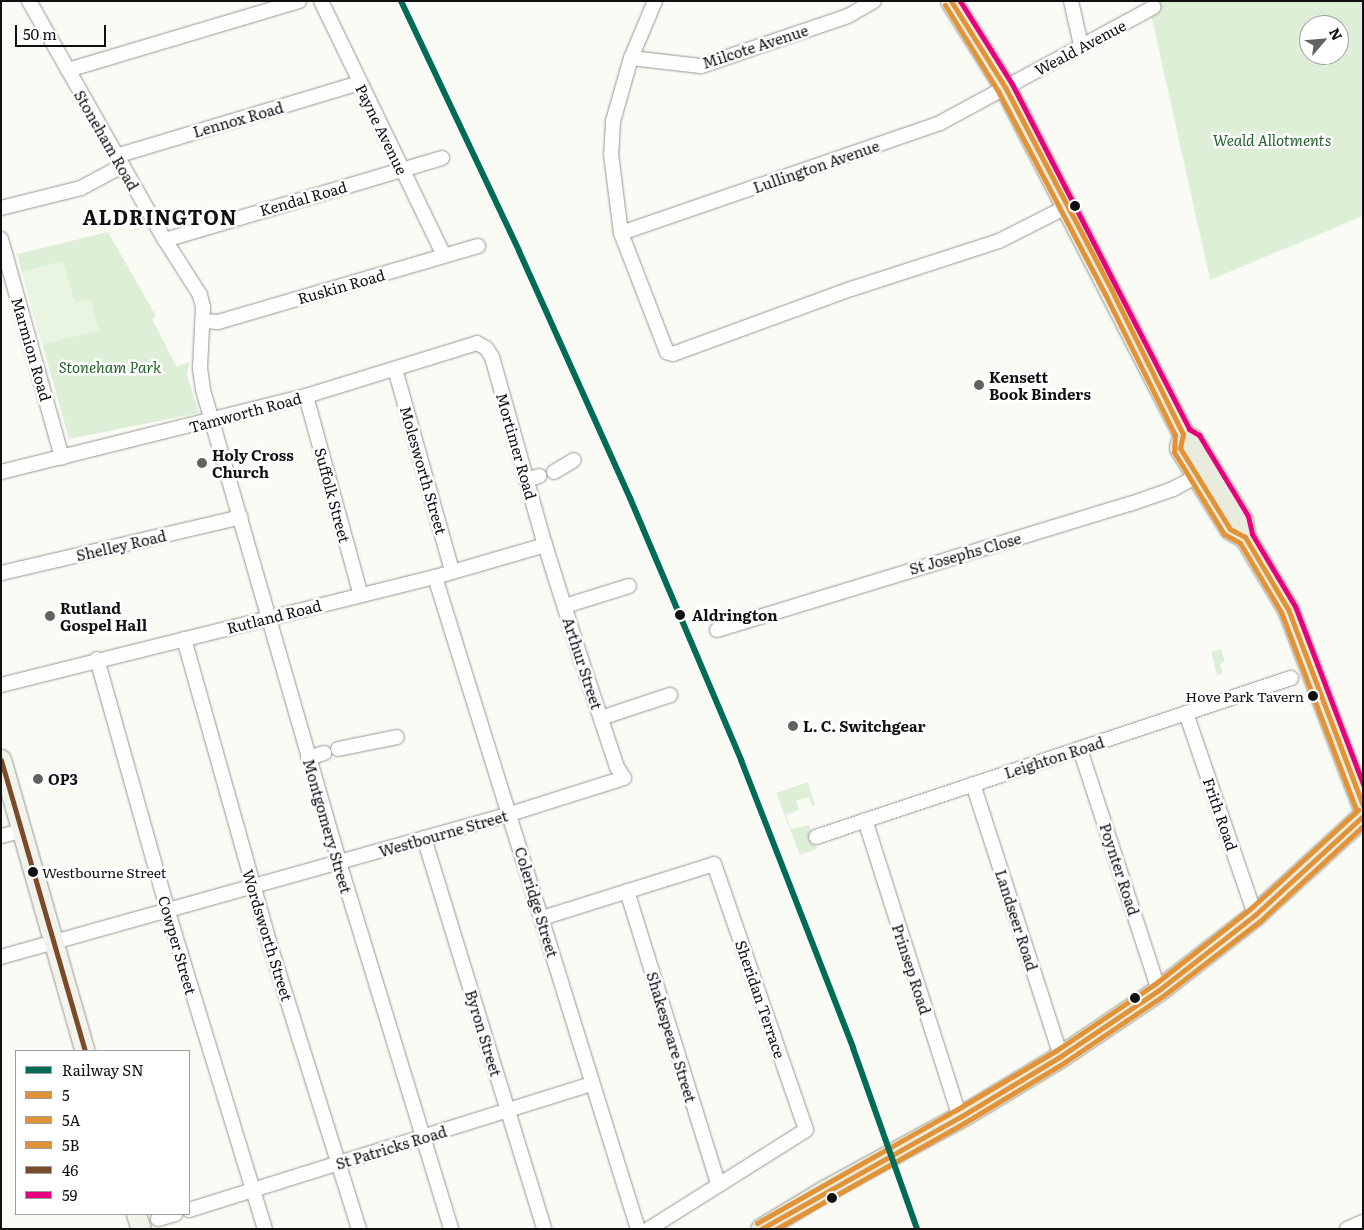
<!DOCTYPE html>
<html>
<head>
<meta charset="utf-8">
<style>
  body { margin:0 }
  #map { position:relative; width:1364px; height:1230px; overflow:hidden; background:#fbfbf6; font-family:Literata,serif }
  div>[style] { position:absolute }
  .green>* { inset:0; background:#deefd8 }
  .pitch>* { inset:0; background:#e9f4e1 }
  .roads { filter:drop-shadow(0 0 1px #969694) drop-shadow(0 0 1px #969694) }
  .street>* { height:14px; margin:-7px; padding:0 7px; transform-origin:7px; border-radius:7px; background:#fefefe }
  .secondary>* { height:19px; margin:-9.5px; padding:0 9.5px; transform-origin:9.5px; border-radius:9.5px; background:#f2f4ec }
  .primary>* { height:21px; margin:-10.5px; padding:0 10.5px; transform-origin:10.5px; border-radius:10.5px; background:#e9ebdc }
  .bus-1>* { height:5px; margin:-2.5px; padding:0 2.5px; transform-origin:2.5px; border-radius:2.5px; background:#e29338 }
  .bus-2>* { height:5px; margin:-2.5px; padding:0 2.5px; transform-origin:2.5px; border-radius:2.5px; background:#e29338 }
  .bus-3>* { height:5px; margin:-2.5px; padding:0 2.5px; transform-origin:2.5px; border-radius:2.5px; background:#e29338 }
  .bus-4>* { height:5px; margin:-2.5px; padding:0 2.5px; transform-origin:2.5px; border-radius:2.5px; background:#7a4b2a }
  .bus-5>* { height:5px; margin:-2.5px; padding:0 2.5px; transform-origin:2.5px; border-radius:2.5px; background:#e5007d }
  .rail-1>* { height:6px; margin:-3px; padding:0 3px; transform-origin:3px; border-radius:3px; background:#006b56 }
  .dots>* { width:14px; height:14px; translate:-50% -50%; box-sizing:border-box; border:2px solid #fff; border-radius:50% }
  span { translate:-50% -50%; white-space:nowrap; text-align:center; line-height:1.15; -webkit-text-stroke:5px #fff; paint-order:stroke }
  .bus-label { font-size:14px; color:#101010 }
  .right { translate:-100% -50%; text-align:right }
  .left { translate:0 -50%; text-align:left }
  .street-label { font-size:15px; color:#101010 }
  .park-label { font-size:15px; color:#25622d; font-style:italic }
  .poi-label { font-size:15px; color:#101010; font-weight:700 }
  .stop-label { font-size:15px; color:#101010; font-weight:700 }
  .district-label { font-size:20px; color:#101010; font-weight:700; letter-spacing:1px }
  .frame { position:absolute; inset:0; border:2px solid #101010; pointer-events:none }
  .legend { position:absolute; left:15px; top:1050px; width:175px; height:165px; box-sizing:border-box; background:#fff; border:1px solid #9f9f9f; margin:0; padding:6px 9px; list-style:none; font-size:15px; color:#101010 }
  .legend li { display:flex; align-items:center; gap:10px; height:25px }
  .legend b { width:25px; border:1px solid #9f9f9f }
  .north { position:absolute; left:1299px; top:15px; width:50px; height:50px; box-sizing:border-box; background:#fff; border:1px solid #9f9f9f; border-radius:50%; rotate:63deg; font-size:14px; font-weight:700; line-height:20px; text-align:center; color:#101010 }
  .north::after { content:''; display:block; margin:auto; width:18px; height:22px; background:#626260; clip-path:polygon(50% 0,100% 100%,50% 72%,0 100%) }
  .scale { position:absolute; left:15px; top:25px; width:91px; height:22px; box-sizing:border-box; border:2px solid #101010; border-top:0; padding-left:6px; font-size:15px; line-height:18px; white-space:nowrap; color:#101010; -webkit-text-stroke:4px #fff; paint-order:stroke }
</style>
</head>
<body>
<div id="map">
  <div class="green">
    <i style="clip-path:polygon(evenodd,1148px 1px,1363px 1px,1363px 216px,1210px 280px,1148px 1px,1309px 25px,1339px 25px,1339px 55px,1309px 55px,1309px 25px)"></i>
    <i style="clip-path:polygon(108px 232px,156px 316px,152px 319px,177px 367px,189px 362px,187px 375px,199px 413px,69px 439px,17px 254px)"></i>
    <i style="clip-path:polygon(1221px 649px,1225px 662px,1220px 664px,1223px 674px,1217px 675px,1211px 652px)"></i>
    <i style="clip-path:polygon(808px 782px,815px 805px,812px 806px,809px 797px,796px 801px,799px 810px,786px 815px,791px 829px,809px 825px,817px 849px,800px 855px,776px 793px)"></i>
  </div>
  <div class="pitch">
    <i style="clip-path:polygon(63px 261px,75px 303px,90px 299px,99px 330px,42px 345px,22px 272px)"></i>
  </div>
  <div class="roads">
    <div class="street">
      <i style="left:29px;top:1px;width:275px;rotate:60.4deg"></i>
      <i style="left:165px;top:240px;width:65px;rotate:57.5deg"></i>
      <i style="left:200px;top:295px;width:12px;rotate:76deg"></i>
      <i style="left:203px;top:307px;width:61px;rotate:92.8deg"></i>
      <i style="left:200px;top:368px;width:22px;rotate:82deg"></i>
      <i style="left:203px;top:390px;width:491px;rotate:73.9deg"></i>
      <i style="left:339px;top:862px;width:384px;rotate:73deg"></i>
      <i style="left:321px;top:1px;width:283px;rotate:64.2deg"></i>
      <i style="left:655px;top:1px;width:62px;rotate:112.8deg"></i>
      <i style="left:631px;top:58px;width:66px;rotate:105.9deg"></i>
      <i style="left:613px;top:121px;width:33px;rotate:93deg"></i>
      <i style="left:611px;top:154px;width:80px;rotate:82.8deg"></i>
      <i style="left:621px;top:233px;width:128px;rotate:68.9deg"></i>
      <i style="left:667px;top:352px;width:6px;rotate:18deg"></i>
      <i style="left:673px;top:354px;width:189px;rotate:-20.1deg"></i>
      <i style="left:851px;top:289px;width:156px;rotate:-18deg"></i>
      <i style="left:999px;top:241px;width:77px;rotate:-26.9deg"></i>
      <i style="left:1071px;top:1px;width:45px;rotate:77.2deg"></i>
      <i style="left:631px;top:58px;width:70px;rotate:6.5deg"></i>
      <i style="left:701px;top:66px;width:155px;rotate:-18.8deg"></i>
      <i style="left:848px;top:16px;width:30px;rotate:-30deg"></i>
      <i style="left:68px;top:70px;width:241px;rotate:-16.6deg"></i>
      <i style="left:116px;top:156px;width:255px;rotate:-16.7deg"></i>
      <i style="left:1px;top:208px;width:82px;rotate:-14deg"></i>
      <i style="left:81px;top:188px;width:47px;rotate:-28.2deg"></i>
      <i style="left:621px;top:233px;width:337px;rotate:-19deg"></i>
      <i style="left:940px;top:123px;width:243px;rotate:-28.5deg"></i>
      <i style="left:1px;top:239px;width:227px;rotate:74.4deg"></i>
      <i style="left:165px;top:240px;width:289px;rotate:-16.5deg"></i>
      <i style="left:204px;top:321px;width:14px;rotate:4deg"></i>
      <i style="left:218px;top:322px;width:271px;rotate:-16.3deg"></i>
      <i style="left:395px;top:369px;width:210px;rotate:74.2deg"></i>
      <i style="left:306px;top:396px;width:206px;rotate:74.6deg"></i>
      <i style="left:1px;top:472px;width:314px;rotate:-14deg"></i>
      <i style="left:306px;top:396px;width:179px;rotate:-17.2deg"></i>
      <i style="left:477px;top:343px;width:10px;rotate:29deg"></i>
      <i style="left:486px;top:348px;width:11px;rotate:56deg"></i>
      <i style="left:492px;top:357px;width:195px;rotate:74.3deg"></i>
      <i style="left:545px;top:545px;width:120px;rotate:72.5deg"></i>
      <i style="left:581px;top:659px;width:114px;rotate:71.6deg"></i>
      <i style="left:617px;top:767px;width:13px;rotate:58deg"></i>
      <i style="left:624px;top:778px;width:120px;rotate:162.5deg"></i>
      <i style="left:510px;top:814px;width:529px;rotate:164.31deg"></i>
      <i style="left:554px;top:472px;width:23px;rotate:-31deg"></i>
      <i style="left:526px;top:480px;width:14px;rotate:-17deg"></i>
      <i style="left:1px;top:573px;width:246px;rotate:-13.1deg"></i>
      <i style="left:435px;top:577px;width:683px;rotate:72.71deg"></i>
      <i style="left:565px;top:606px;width:67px;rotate:-17.4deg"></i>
      <i style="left:717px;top:630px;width:432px;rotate:-17deg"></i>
      <i style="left:1130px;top:504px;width:46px;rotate:-19.2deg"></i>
      <i style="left:1173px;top:489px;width:34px;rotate:-28deg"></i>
      <i style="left:184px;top:639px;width:318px;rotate:74.3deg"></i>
      <i style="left:270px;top:945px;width:298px;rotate:72.6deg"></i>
      <i style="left:97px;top:659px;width:263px;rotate:74.3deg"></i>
      <i style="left:168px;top:912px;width:332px;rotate:73deg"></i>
      <i style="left:1px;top:685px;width:447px;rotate:-14deg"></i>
      <i style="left:435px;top:577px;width:115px;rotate:-16.2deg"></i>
      <i style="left:1186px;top:713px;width:213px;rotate:71.1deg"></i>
      <i style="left:601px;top:718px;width:73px;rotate:-18.4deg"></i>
      <i style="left:338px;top:749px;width:60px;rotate:-11.5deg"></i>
      <i style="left:1080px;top:749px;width:254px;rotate:71.9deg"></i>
      <i style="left:308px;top:758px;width:17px;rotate:-17deg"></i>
      <i style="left:973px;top:784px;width:286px;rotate:72.1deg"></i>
      <i style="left:865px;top:820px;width:312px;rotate:72.3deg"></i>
      <i style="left:1px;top:836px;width:21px;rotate:-14deg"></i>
      <i style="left:816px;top:837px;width:501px;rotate:-18.51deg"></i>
      <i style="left:424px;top:838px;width:409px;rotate:72.9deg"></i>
      <i style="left:627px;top:891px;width:306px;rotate:72.7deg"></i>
      <i style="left:542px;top:918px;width:180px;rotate:-17.4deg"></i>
      <i style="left:714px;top:864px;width:281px;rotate:70.9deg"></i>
      <i style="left:806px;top:1130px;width:186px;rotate:147.8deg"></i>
      <i style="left:189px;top:1210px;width:422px;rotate:-17.4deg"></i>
      <i style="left:158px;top:1219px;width:18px;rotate:-16deg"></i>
      <i style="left:1347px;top:1229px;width:17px;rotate:-24deg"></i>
    </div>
    <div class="secondary">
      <i style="left:1px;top:759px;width:304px;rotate:74deg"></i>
      <i style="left:136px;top:1214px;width:16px;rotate:72deg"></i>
    </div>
    <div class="primary">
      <i style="left:951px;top:1px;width:102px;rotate:57.9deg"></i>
      <i style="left:1005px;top:87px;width:390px;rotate:62.8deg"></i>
      <i style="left:1183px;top:434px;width:12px;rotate:31deg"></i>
      <i style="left:1193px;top:440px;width:94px;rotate:58.5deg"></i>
      <i style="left:1242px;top:520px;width:17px;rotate:80deg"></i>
      <i style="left:1245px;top:537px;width:84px;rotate:59.2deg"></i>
      <i style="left:1288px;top:609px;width:211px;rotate:69.2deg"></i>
      <i style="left:1181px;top:443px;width:5px;rotate:101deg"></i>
      <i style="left:1180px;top:448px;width:95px;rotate:58.3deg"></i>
      <i style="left:1230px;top:529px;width:17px;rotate:28deg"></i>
      <i style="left:761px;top:1229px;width:74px;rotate:-31.1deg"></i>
      <i style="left:824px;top:1191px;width:155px;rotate:-28.6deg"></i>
      <i style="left:960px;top:1117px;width:118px;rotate:-31.1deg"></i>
      <i style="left:1061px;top:1056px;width:118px;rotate:-34deg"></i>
      <i style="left:1159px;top:990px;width:122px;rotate:-38deg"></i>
      <i style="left:1255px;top:915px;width:147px;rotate:-42.5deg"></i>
    </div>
  </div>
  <div class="bus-1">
    <i style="left:951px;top:1px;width:102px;rotate:57.9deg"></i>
    <i style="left:1005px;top:87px;width:230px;rotate:62.3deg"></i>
    <i style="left:1112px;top:291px;width:160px;rotate:63.6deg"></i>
    <i style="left:1183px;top:434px;width:14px;rotate:102deg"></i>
    <i style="left:1180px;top:448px;width:95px;rotate:58.3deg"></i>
    <i style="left:1230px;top:529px;width:17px;rotate:28deg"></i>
    <i style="left:1245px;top:537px;width:84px;rotate:59.2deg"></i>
    <i style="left:1288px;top:609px;width:210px;rotate:69.1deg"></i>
    <i style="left:761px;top:1229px;width:228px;rotate:-29.4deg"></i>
    <i style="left:960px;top:1117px;width:118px;rotate:-31.1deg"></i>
    <i style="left:1061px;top:1056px;width:118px;rotate:-34deg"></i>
    <i style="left:1159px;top:990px;width:122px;rotate:-38deg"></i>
    <i style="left:1255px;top:915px;width:147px;rotate:-42.5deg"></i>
  </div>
  <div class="bus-2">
    <i style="left:945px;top:5px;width:101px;rotate:58.4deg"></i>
    <i style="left:998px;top:91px;width:229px;rotate:62.2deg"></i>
    <i style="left:1105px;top:294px;width:157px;rotate:63.6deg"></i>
    <i style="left:1175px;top:435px;width:17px;rotate:93deg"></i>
    <i style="left:1174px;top:452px;width:96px;rotate:58.6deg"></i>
    <i style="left:1224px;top:534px;width:18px;rotate:29deg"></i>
    <i style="left:1240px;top:543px;width:80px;rotate:59.3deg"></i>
    <i style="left:1281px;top:612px;width:211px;rotate:69.2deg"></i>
    <i style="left:776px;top:1229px;width:216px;rotate:-29.4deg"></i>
    <i style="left:964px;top:1123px;width:118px;rotate:-31.1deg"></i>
    <i style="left:1065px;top:1062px;width:118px;rotate:-34deg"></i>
    <i style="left:1163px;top:996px;width:123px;rotate:-37.7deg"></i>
    <i style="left:1260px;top:921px;width:140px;rotate:-42.7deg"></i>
  </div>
  <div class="bus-3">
    <i style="left:757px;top:1223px;width:229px;rotate:-29.6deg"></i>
    <i style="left:956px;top:1110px;width:117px;rotate:-30.7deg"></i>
    <i style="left:1057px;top:1050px;width:118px;rotate:-34deg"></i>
    <i style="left:1155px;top:984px;width:121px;rotate:-38.3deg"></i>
    <i style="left:1250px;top:909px;width:147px;rotate:-42.5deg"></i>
  </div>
  <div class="bus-4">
    <i style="left:1px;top:760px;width:303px;rotate:73.9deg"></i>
  </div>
  <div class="bus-5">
    <i style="left:960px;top:1px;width:98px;rotate:57.9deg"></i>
    <i style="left:1012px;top:84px;width:388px;rotate:62.8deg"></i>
    <i style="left:1189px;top:429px;width:12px;rotate:31deg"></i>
    <i style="left:1199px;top:435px;width:95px;rotate:58.8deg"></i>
    <i style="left:1248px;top:516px;width:18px;rotate:77deg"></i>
    <i style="left:1252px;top:534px;width:84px;rotate:59.2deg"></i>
    <i style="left:1295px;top:606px;width:191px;rotate:69.1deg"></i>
  </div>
  <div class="rail-1">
    <i style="left:401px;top:1px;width:276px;rotate:64.7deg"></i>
    <i style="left:519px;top:251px;width:271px;rotate:65.8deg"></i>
    <i style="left:630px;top:498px;width:285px;rotate:67deg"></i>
    <i style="left:741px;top:760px;width:309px;rotate:68.7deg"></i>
    <i style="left:853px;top:1048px;width:192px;rotate:70.5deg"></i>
  </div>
  <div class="dots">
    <i style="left:1075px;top:206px;background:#101010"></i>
    <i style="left:979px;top:385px;background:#626260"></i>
    <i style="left:202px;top:463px;background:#626260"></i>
    <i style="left:680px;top:615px;background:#101010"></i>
    <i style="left:50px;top:616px;background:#626260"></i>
    <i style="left:1313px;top:696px;background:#101010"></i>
    <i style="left:793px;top:726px;background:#626260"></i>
    <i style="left:38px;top:779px;background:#626260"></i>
    <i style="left:33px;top:872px;background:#101010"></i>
    <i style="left:1135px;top:998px;background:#101010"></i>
    <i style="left:832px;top:1198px;background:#101010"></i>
  </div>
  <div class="bus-label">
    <span class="right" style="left:1304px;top:696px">Hove Park Tavern</span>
    <span class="left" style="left:42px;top:872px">Westbourne Street</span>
  </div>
  <div class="street-label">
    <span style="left:755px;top:46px;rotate:-18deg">Milcote Avenue</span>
    <span style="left:1080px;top:47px;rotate:-28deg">Weald Avenue</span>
    <span style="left:238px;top:119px;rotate:-16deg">Lennox Road</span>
    <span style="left:382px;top:129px;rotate:64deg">Payne Avenue</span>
    <span style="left:107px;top:140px;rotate:60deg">Stoneham Road</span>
    <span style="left:816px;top:166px;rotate:-19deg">Lullington Avenue</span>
    <span style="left:303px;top:198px;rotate:-16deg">Kendal Road</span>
    <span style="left:341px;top:286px;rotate:-16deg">Ruskin Road</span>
    <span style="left:32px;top:349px;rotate:74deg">Marmion Road</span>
    <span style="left:245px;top:412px;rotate:-15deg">Tamworth Road</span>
    <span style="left:517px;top:446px;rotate:74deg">Mortimer Road</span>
    <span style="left:424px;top:470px;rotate:74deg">Molesworth Street</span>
    <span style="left:333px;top:495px;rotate:75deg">Suffolk Street</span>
    <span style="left:121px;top:545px;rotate:-13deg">Shelley Road</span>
    <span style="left:965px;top:553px;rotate:-16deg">St Josephs Close</span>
    <span style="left:274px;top:616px;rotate:-14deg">Rutland Road</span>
    <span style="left:583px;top:663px;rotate:72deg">Arthur Street</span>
    <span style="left:1054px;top:757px;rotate:-18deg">Leighton Road</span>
    <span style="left:1221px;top:814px;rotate:71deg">Frith Road</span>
    <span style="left:328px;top:826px;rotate:74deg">Montgomery Street</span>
    <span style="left:443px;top:833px;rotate:-16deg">Westbourne Street</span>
    <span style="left:1120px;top:869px;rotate:72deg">Poynter Road</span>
    <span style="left:537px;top:902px;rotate:73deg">Coleridge Street</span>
    <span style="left:1017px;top:920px;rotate:72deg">Landseer Road</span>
    <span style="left:268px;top:935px;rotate:73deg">Wordsworth Street</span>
    <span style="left:178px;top:945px;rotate:74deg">Cowper Street</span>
    <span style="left:912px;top:969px;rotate:72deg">Prinsep Road</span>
    <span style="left:761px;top:999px;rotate:71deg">Sheridan Terrace</span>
    <span style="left:484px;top:1033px;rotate:73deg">Byron Street</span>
    <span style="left:672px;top:1037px;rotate:73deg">Shakespeare Street</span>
    <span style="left:391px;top:1147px;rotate:-17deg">St Patricks Road</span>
  </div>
  <div class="park-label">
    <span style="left:1272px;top:140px">Weald Allotments</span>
    <span style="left:110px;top:367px">Stoneham Park</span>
  </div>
  <div class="poi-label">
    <span class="left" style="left:989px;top:385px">Kensett<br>Book Binders</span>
    <span class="left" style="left:212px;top:463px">Holy Cross<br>Church</span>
    <span class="left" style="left:60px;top:616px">Rutland<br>Gospel Hall</span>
    <span class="left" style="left:803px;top:726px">L. C. Switchgear</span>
    <span class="left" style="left:48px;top:779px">OP3</span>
  </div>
  <div class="stop-label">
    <span class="left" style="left:692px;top:615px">Aldrington</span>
  </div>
  <div class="district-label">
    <span style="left:160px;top:216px">ALDRINGTON</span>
  </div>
  <div class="frame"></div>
  <ul class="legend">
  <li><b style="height:6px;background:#006b56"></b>Railway SN</li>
  <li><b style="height:6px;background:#e29338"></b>5</li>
  <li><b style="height:6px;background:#e29338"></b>5A</li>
  <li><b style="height:6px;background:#e29338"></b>5B</li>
  <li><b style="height:6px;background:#7a4b2a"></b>46</li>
  <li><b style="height:6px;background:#e5007d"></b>59</li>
  </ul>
  <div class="north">N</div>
  <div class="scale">50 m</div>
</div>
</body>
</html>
